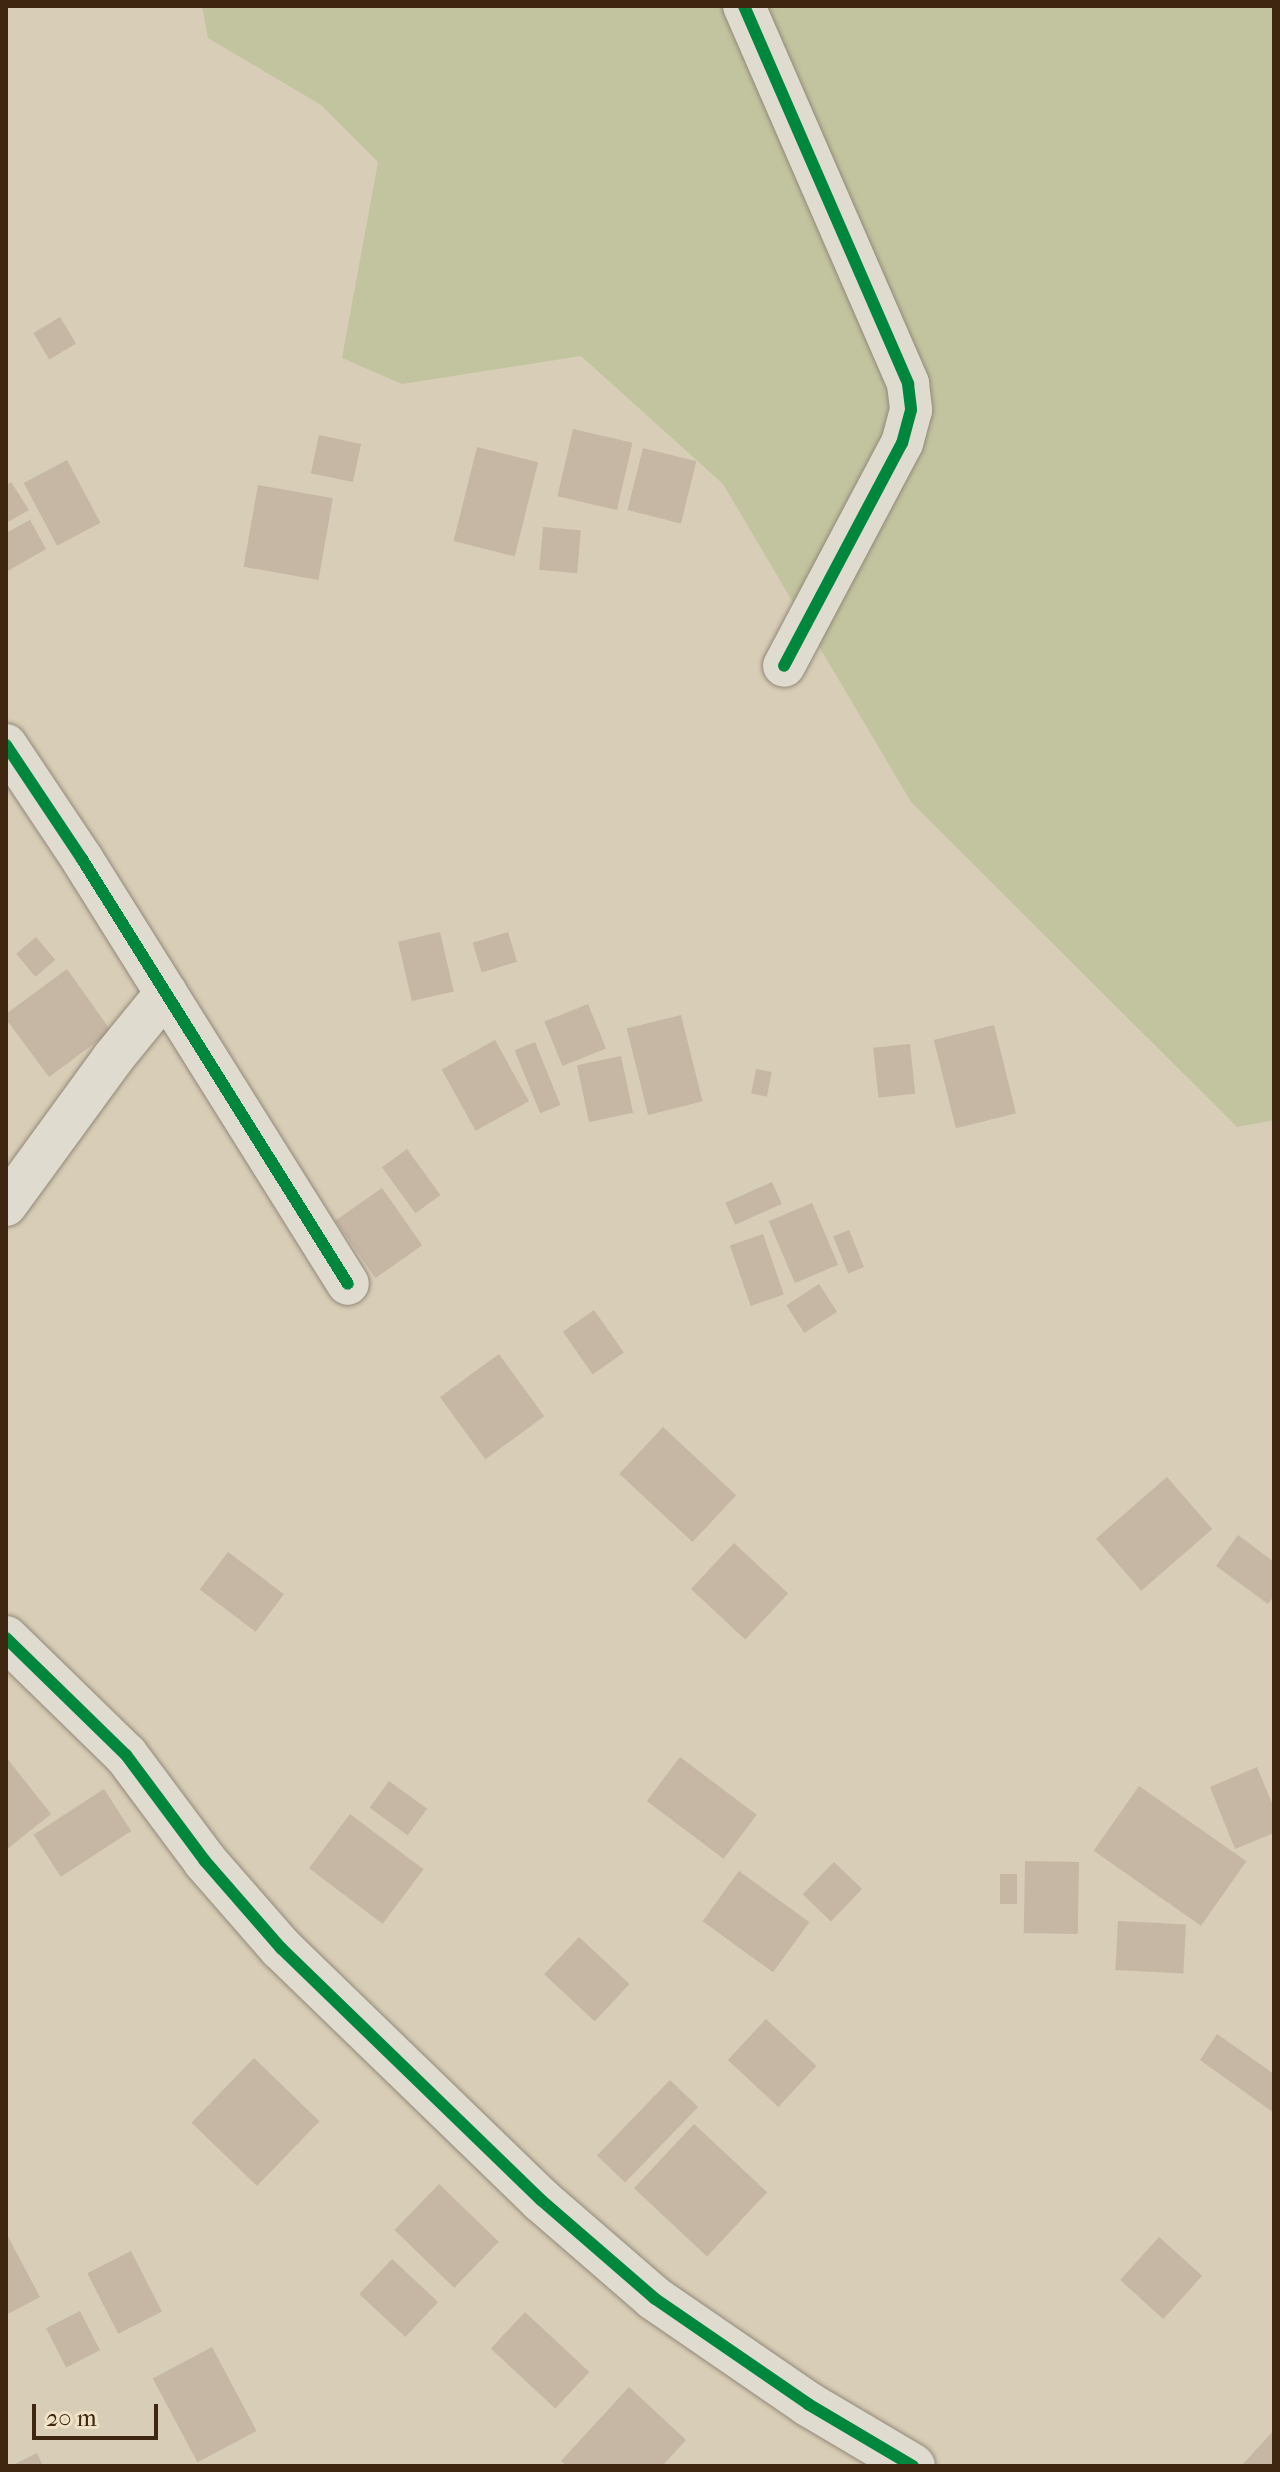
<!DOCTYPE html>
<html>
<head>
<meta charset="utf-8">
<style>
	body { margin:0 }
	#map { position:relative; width:1280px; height:2472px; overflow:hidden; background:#d8cdb6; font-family:"IM FELL French Canon",serif }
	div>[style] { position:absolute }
	.green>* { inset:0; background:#c2c49f }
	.building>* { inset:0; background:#c6b6a4; transform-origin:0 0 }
	.roads { filter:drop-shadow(0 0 2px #928879) drop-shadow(0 0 2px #928879) }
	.street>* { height:42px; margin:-21px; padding:0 21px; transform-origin:21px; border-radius:21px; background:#e0dbcf }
	.secondary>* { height:44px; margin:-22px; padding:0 22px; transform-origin:22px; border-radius:22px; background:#e0dbcf }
	.cycleway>* { height:12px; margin:-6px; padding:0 6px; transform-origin:6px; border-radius:6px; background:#00873e }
	span { translate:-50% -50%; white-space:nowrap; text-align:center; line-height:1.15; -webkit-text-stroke:6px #efe2c6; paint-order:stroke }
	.frame { position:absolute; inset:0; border:8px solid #3f2611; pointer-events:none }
	.scale { position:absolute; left:32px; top:2404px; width:126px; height:36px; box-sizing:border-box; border:4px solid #3f2611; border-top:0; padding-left:10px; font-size:24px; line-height:28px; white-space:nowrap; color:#3f2611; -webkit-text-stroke:6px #efe2c6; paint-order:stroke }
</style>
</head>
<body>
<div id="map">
	<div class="green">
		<div style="clip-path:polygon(202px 6px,1274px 6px,1274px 1120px,1237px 1127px,911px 802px,723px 484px,581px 356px,402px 384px,342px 358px,378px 162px,321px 105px,208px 38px)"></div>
	</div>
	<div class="building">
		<div style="left:60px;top:317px;width:31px;height:31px;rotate:59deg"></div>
		<div style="left:573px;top:429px;width:61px;height:69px;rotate:13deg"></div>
		<div style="left:319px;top:435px;width:43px;height:39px;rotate:12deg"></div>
		<div style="left:477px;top:447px;width:63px;height:97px;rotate:14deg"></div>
		<div style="left:643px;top:448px;width:55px;height:64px;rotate:14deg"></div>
		<div style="left:67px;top:460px;width:71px;height:49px;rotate:62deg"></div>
		<div style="clip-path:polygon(11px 482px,29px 510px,6px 523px,6px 486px)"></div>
		<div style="left:258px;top:485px;width:76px;height:83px;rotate:10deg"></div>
		<div style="clip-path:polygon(30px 520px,46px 549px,6px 572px,6px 533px)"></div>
		<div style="left:543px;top:527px;width:38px;height:43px;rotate:5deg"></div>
		<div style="left:440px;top:932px;width:61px;height:43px;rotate:77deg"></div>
		<div style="left:508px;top:932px;width:31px;height:37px;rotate:73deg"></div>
		<div style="left:36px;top:937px;width:30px;height:26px;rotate:50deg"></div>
		<div style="clip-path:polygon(67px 969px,111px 1031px,49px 1077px,6px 1019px,6px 1014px)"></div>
		<div style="left:588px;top:1004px;width:48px;height:47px;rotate:68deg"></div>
		<div style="left:681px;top:1015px;width:89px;height:56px;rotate:76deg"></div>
		<div style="left:994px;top:1025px;width:91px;height:62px;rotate:76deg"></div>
		<div style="left:495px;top:1040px;width:70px;height:61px;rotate:61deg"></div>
		<div style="left:535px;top:1042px;width:68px;height:22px;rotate:68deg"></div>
		<div style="left:910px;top:1044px;width:50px;height:37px;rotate:84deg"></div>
		<div style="left:621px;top:1056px;width:58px;height:45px;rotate:78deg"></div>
		<div style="left:756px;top:1069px;width:16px;height:25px;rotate:11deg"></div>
		<div style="left:407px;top:1149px;width:57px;height:31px;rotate:54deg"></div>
		<div style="left:772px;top:1182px;width:24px;height:51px;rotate:66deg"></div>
		<div style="left:382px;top:1188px;width:70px;height:57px;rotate:55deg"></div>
		<div style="left:812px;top:1203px;width:67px;height:47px;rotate:67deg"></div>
		<div style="left:849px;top:1230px;width:40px;height:17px;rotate:68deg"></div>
		<div style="left:763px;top:1234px;width:64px;height:35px;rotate:71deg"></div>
		<div style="left:819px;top:1284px;width:33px;height:39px;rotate:57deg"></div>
		<div style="left:594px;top:1310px;width:52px;height:38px;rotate:55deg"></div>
		<div style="left:499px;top:1354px;width:77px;height:73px;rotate:54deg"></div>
		<div style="left:663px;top:1427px;width:100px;height:64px;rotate:43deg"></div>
		<div style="left:1167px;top:1477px;width:69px;height:94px;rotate:49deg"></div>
		<div style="clip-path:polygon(1238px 1535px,1274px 1562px,1274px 1596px,1268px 1604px,1216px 1566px)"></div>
		<div style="left:734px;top:1543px;width:74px;height:63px;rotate:43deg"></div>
		<div style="left:228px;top:1552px;width:70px;height:47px;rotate:37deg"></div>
		<div style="clip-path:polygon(6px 1757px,51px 1814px,6px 1850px)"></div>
		<div style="left:680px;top:1757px;width:96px;height:55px;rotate:37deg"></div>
		<div style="clip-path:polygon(1257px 1767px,1274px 1808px,1274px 1833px,1235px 1849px,1210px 1787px)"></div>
		<div style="left:389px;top:1781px;width:47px;height:33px;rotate:36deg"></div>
		<div style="left:1139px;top:1786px;width:131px;height:79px;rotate:35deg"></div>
		<div style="left:104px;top:1789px;width:50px;height:84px;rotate:57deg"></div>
		<div style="left:350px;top:1814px;width:92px;height:68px;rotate:37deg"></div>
		<div style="left:1025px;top:1861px;width:54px;height:72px;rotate:1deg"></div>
		<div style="left:834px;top:1862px;width:39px;height:45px;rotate:44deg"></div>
		<div style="left:739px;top:1871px;width:87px;height:62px;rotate:36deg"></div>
		<div style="left:1000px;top:1874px;width:17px;height:30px"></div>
		<div style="left:1118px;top:1921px;width:68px;height:49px;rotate:3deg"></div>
		<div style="left:579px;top:1937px;width:69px;height:51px;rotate:43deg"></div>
		<div style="left:766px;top:2019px;width:69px;height:56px;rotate:43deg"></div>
		<div style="clip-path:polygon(1217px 2034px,1274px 2074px,1274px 2113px,1200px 2060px)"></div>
		<div style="left:254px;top:2058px;width:91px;height:90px;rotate:44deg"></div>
		<div style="left:670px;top:2080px;width:39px;height:105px;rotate:44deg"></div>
		<div style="left:694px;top:2124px;width:100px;height:88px;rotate:43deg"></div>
		<div style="left:439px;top:2184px;width:83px;height:64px;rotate:44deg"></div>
		<div style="clip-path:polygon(6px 2233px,40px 2297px,6px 2315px)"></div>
		<div style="left:1159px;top:2237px;width:58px;height:58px;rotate:42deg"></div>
		<div style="left:131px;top:2251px;width:68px;height:49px;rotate:63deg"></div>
		<div style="left:392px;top:2259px;width:63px;height:48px;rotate:43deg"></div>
		<div style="left:80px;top:2311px;width:44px;height:38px;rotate:63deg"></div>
		<div style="left:525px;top:2312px;width:88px;height:50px;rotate:43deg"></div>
		<div style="left:212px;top:2347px;width:95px;height:67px;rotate:62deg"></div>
		<div style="clip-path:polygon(629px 2387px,686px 2440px,662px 2466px,567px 2466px,561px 2461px)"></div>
		<div style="clip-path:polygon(1274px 2430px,1274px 2466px,1245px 2466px,1243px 2464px)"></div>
		<div style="clip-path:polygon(37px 2453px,43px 2466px,11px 2466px)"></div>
	</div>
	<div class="roads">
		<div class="street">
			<div style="left:744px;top:6px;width:412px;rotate:66.5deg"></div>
			<div style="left:908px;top:384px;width:26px;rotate:83deg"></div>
			<div style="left:911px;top:410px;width:34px;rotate:105deg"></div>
			<div style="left:902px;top:443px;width:252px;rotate:117.9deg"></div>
			<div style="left:6px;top:745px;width:137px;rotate:56.3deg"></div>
			<div style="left:82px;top:859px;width:501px;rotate:57.96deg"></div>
			<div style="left:6px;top:1205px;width:182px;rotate:-53.9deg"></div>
			<div style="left:113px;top:1058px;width:84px;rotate:-50.8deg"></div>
		</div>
		<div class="secondary">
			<div style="left:6px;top:1638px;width:168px;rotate:44.3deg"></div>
			<div style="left:126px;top:1755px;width:132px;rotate:53.3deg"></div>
			<div style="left:205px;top:1861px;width:116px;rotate:48.9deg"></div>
			<div style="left:281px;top:1948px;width:362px;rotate:44.1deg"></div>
			<div style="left:541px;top:2200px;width:150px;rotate:40.9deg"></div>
			<div style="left:654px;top:2298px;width:187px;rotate:34.5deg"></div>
			<div style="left:808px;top:2404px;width:122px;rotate:30.6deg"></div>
		</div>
	</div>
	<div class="cycleway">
		<div style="left:744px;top:6px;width:412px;rotate:66.5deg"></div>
		<div style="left:908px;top:384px;width:26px;rotate:83deg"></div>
		<div style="left:911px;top:410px;width:34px;rotate:105deg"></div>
		<div style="left:902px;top:443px;width:252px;rotate:117.9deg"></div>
		<div style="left:6px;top:745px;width:137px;rotate:56.3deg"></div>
		<div style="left:82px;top:859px;width:501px;rotate:57.96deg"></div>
		<div style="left:6px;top:1638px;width:168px;rotate:44.3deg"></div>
		<div style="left:126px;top:1755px;width:132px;rotate:53.3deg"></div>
		<div style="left:205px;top:1861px;width:116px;rotate:48.9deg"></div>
		<div style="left:281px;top:1948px;width:362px;rotate:44.1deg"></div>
		<div style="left:541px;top:2200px;width:150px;rotate:40.9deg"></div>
		<div style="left:654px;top:2298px;width:187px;rotate:34.5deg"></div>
		<div style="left:808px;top:2404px;width:122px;rotate:30.6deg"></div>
	</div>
	<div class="frame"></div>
	<div class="scale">20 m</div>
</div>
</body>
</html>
